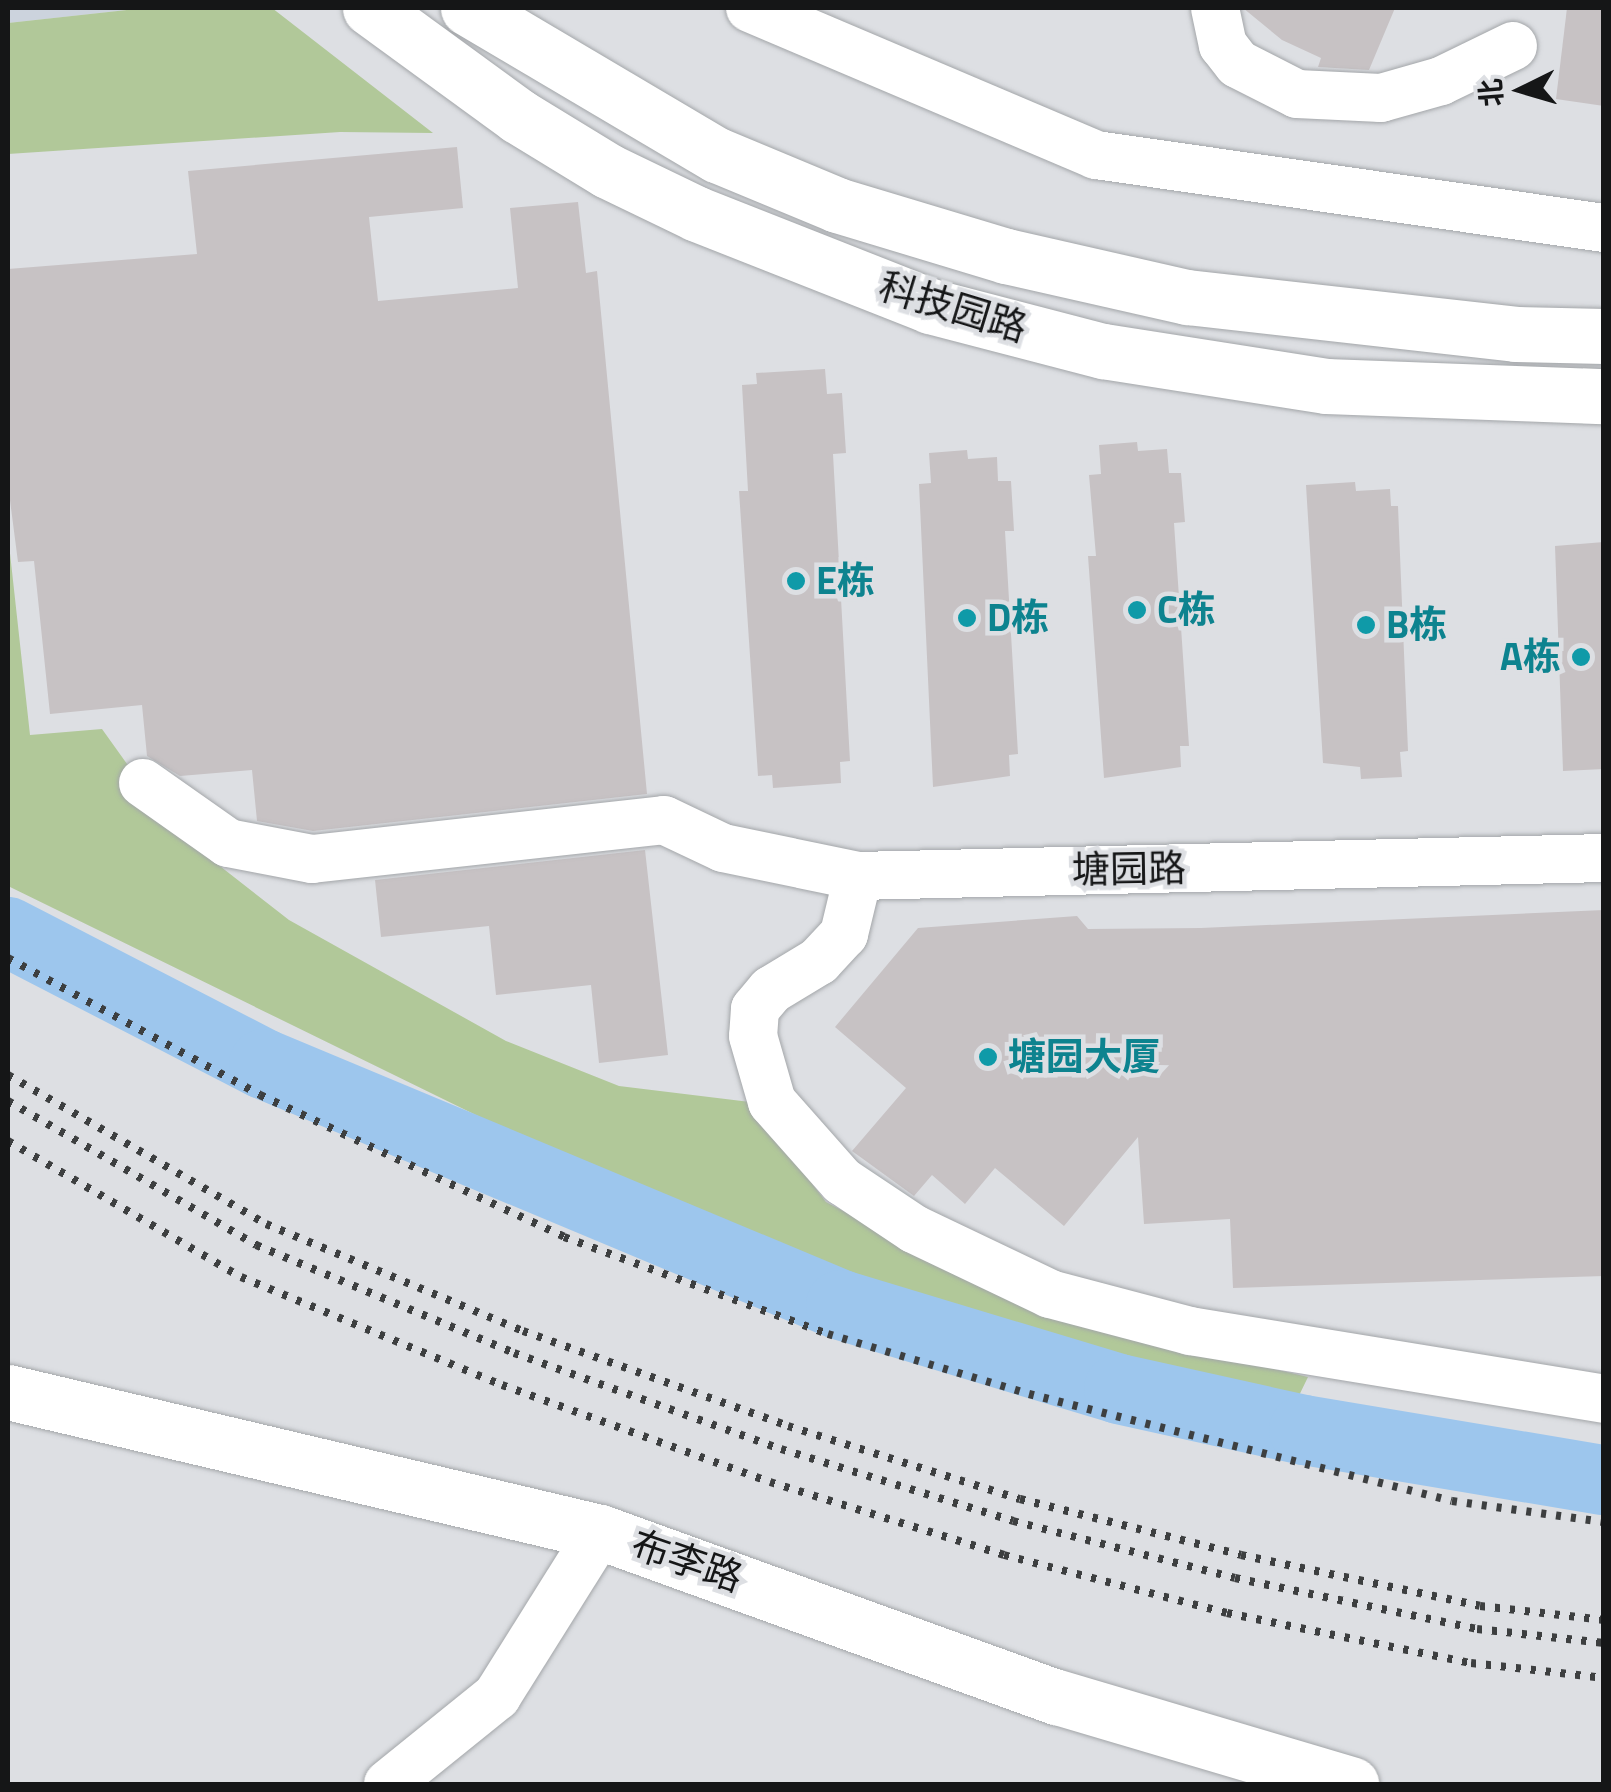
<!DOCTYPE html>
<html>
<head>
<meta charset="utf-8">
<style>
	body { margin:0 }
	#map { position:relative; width:1611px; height:1792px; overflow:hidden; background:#dddfe3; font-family:"Titillium Web","Noto Sans SC",sans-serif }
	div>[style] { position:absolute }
	.built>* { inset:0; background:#ccd3dd }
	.green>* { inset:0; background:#b1c899 }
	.river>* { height:70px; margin:-35px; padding:0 35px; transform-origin:35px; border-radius:35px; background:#9dc6ed }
	.building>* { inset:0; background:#c7c2c4 }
	.roads { filter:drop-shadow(0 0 2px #a3a6a9) drop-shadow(0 0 2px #a3a6a9) }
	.minor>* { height:48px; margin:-24px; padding:0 24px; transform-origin:24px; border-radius:24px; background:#fff }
	.major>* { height:55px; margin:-27.5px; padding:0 27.5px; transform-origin:27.5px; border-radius:27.5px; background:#fff }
	.rail>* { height:8px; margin-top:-4px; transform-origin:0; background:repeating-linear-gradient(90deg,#3d3f40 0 5px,transparent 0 15px) }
	.dots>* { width:28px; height:28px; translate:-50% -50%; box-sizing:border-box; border:5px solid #dddfe3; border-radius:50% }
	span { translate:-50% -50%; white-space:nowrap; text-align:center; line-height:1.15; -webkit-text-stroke:9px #dddfe3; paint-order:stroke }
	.street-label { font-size:38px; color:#151617 }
	.culture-label { font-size:38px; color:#0d838f; font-weight:700 }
	.left { translate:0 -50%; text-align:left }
	.right { translate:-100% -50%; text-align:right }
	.frame { position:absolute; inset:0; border:10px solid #151617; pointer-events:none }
	.north { position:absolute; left:1471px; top:40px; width:100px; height:100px; -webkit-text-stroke:8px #dddfe3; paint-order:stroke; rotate:265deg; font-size:28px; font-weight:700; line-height:40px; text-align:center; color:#151617 }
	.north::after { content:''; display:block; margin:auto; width:35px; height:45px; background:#151617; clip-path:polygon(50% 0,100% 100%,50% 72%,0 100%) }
</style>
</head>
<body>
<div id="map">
	<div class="built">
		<div style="clip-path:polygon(8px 8px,145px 8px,8px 23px)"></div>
	</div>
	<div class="green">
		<div style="clip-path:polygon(145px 8px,272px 8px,433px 133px,340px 132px,8px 154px,8px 23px)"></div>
		<div style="clip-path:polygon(8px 535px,30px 735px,102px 729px,175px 831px,289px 920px,506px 1041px,619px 1086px,750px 1102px,826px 1202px,970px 1278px,1132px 1335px,1308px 1377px,1292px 1410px,899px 1292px,572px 1162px,8px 886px)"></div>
	</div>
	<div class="river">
		<div style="left:8px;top:932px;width:288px;rotate:27.3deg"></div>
		<div style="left:264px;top:1064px;width:625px;rotate:22.67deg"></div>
		<div style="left:841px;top:1305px;width:290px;rotate:16.8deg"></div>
		<div style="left:1119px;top:1389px;width:189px;rotate:12.5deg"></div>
		<div style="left:1304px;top:1430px;width:304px;rotate:9.5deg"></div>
	</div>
	<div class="building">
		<div style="clip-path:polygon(1243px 8px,1395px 8px,1369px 70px,1318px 67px,1321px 58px,1282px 40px)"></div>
		<div style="clip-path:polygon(1567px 8px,1604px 8px,1604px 106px,1556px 99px)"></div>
		<div style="clip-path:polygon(457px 147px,463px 208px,369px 217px,378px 301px,518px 288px,510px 208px,578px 202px,586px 273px,597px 271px,647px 794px,313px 831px,257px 821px,252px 770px,180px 776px,147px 756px,142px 705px,50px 714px,34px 561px,18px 562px,8px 485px,8px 269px,197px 254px,188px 171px)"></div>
		<div style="clip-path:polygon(825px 369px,827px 394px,842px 393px,846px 453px,833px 454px,850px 761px,840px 762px,841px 783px,773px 788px,772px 775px,758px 776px,739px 491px,748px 491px,742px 385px,757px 384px,756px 373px)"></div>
		<div style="clip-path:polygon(1137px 442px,1138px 451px,1167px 449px,1169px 473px,1181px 473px,1185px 522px,1174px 523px,1189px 746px,1180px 746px,1181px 767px,1104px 778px,1088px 556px,1096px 556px,1089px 475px,1101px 474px,1099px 445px)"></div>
		<div style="clip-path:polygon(967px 450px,968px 459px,997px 457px,998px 481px,1011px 481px,1014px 531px,1005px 531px,1018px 754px,1009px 755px,1010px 776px,933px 787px,919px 484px,931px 483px,929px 453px)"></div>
		<div style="clip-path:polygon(1355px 482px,1356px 491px,1390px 489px,1391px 506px,1398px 506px,1408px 751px,1400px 752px,1402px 777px,1361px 779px,1360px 767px,1323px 763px,1306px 485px)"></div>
		<div style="clip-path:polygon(1604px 542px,1604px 769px,1563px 771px,1555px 546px)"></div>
		<div style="clip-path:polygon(645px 850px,668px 1055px,599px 1063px,591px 985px,496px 995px,489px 926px,381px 937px,375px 880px)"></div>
		<div style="clip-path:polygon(1604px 910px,1604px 1276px,1233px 1288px,1230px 1219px,1144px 1224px,1138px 1137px,1064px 1226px,995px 1168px,965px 1204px,932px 1175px,914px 1196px,852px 1151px,906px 1088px,835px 1027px,918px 928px,1077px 916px,1088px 929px,1201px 928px)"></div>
	</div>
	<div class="roads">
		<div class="minor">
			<div style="left:750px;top:8px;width:376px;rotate:23deg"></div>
			<div style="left:1096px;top:155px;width:513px;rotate:8.18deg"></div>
			<div style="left:1215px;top:8px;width:38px;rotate:78deg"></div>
			<div style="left:1223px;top:45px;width:24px;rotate:52deg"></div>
			<div style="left:1238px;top:64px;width:66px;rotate:27deg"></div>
			<div style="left:1297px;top:94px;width:84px;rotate:2.7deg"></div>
			<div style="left:1381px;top:98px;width:62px;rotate:-15.8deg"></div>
			<div style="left:1441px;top:81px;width:80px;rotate:-25.9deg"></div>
			<div style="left:143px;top:783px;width:104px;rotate:35.2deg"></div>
			<div style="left:228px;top:843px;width:86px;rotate:10.8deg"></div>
			<div style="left:312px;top:859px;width:354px;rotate:-6.3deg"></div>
			<div style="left:664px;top:820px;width:65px;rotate:25.4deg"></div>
			<div style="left:723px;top:848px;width:138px;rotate:11.7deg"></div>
			<div style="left:858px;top:876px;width:746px;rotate:-1.38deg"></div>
			<div style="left:858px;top:876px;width:60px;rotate:103.6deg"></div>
			<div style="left:844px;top:934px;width:37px;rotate:133deg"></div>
			<div style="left:819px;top:961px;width:56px;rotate:148.9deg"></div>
			<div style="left:771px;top:990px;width:25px;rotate:130deg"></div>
			<div style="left:755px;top:1009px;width:27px;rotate:94deg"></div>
			<div style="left:753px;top:1036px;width:69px;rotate:73.9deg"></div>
			<div style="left:772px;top:1102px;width:106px;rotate:48.5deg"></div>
			<div style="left:842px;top:1181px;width:87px;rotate:33.7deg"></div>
			<div style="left:914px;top:1229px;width:151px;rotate:25.5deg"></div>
			<div style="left:1050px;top:1294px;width:145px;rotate:14.8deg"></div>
			<div style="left:1190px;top:1331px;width:420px;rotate:9.3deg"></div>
			<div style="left:388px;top:1784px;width:140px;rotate:-38.9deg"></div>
			<div style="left:497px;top:1696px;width:194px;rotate:-57.9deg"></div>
		</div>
		<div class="major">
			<div style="left:370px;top:8px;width:183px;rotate:36.1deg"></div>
			<div style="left:518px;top:116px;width:105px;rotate:31.4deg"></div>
			<div style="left:608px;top:171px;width:99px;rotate:25.8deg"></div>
			<div style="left:697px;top:214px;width:251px;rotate:21.5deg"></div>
			<div style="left:930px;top:306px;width:179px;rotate:14.6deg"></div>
			<div style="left:1103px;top:351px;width:226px;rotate:8.9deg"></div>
			<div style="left:1326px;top:386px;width:278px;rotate:2.1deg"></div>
			<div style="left:468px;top:8px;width:289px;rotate:30.6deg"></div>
			<div style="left:717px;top:155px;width:130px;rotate:22.6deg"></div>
			<div style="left:837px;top:205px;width:177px;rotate:16.8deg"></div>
			<div style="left:1006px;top:256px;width:186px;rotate:12.8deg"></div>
			<div style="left:1187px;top:297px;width:331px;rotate:6.4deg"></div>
			<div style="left:1516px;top:334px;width:88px;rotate:1.3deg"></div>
			<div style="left:8px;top:1392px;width:608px;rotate:13.31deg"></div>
			<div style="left:600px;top:1532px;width:486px;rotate:19.9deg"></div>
			<div style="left:1057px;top:1697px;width:307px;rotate:16.5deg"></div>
		</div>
	</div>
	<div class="rail">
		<div style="left:8px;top:958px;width:287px;rotate:28.5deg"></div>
		<div style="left:260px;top:1095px;width:336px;rotate:25deg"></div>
		<div style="left:564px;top:1237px;width:281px;rotate:20.2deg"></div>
		<div style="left:828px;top:1334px;width:210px;rotate:16.6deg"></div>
		<div style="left:1029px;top:1394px;width:436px;rotate:14.2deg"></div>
		<div style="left:1452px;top:1501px;width:153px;rotate:7.9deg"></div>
		<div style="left:8px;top:1075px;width:298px;rotate:30deg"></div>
		<div style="left:266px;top:1224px;width:278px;rotate:22.6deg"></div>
		<div style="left:523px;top:1331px;width:282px;rotate:19.7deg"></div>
		<div style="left:788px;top:1426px;width:243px;rotate:17.5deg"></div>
		<div style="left:1020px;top:1499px;width:228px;rotate:14.2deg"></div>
		<div style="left:1241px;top:1555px;width:244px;rotate:12deg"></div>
		<div style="left:1480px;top:1606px;width:125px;rotate:6.4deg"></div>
		<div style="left:8px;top:1101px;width:287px;rotate:30.1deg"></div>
		<div style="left:256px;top:1245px;width:280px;rotate:22.7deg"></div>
		<div style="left:514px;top:1353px;width:284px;rotate:19.8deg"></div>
		<div style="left:781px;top:1449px;width:243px;rotate:17.2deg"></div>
		<div style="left:1013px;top:1521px;width:229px;rotate:14.4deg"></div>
		<div style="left:1235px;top:1578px;width:247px;rotate:11.9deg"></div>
		<div style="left:1477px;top:1629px;width:128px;rotate:6.3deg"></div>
		<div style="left:8px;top:1141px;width:270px;rotate:30.3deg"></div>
		<div style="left:241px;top:1277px;width:282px;rotate:22.5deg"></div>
		<div style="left:502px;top:1385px;width:285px;rotate:19.9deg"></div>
		<div style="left:770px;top:1482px;width:245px;rotate:17.3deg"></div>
		<div style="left:1004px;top:1555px;width:230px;rotate:14.6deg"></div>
		<div style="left:1227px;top:1613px;width:249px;rotate:11.6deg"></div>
		<div style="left:1471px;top:1663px;width:134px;rotate:6.4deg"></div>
	</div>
	<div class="dots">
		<div style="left:796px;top:581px;background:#0f9aa8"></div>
		<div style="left:1137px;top:610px;background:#0f9aa8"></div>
		<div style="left:967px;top:618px;background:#0f9aa8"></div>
		<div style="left:1366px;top:625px;background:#0f9aa8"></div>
		<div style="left:1581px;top:657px;background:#0f9aa8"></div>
		<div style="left:988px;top:1057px;background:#0f9aa8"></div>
	</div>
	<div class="street-label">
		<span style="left:953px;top:307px;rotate:17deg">科技园路</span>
		<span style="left:1129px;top:869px;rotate:-1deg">塘园路</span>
		<span style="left:687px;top:1561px;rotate:19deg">布李路</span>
	</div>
	<div class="culture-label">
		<span class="left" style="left:816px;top:581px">E栋</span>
		<span class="left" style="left:1157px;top:610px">C栋</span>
		<span class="left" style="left:987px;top:618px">D栋</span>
		<span class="left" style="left:1386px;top:625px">B栋</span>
		<span class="right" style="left:1561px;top:657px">A栋</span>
		<span class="left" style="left:1008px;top:1057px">塘园大厦</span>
	</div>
	<div class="frame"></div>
	<div class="north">北</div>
</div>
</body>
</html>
